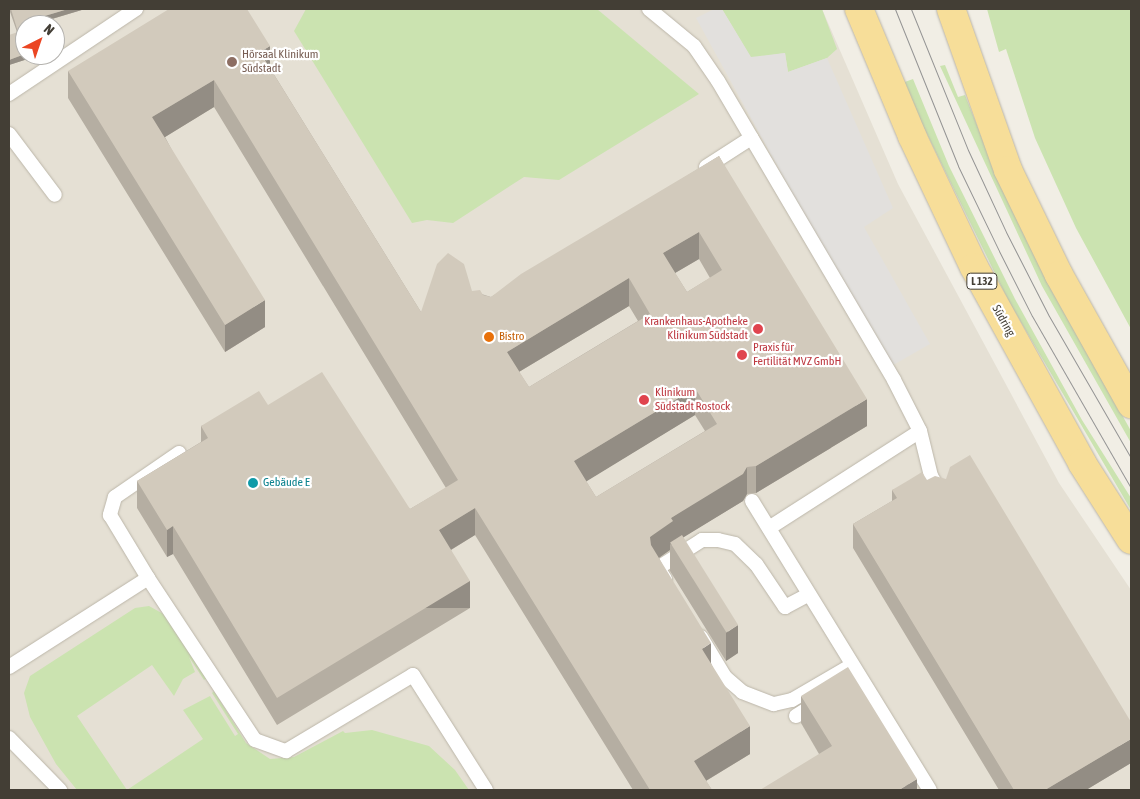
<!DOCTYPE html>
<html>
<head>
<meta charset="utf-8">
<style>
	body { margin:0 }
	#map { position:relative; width:1140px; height:799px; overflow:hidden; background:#f1eee5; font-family:"Asap Condensed",sans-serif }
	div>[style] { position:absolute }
	.residential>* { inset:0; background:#e5e0d4 }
	.green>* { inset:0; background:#cbe3b0 }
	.parking>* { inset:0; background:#e2e0dd }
	.roads { filter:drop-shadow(0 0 1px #bcb6a9) drop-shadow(0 0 1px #bcb6a9) }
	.lane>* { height:14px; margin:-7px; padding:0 7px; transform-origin:7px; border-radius:7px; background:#fff }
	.primary>* { height:28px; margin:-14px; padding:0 14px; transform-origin:14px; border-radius:14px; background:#f7de99 }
	.tram>* { height:1px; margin:-0.5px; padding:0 0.5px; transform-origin:0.5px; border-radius:0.5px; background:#949494 }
	.wall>* { inset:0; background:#b5aea2 }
	.shaded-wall>* { inset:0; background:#938d84; transform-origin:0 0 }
	.building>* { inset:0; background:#d2cabc; transform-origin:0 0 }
	.dots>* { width:14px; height:14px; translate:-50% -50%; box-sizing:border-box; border:2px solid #fff; border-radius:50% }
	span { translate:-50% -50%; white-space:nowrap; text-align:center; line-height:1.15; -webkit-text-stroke:4.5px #fff; paint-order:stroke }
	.shield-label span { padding:1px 4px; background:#fff; border:1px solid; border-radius:4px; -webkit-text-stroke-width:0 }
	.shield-label { font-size:11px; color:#433e35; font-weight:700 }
	.education-label { font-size:12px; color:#785e54 }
	.left { translate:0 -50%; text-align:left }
	.street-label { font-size:12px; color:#433e35 }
	.health-label { font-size:12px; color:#be3a42 }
	.right { translate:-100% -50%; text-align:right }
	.food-label { font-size:12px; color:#c56008 }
	.culture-label { font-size:12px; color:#0d838f }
	.frame { position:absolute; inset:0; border:10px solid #433e35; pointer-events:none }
	.north { position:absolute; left:15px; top:15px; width:50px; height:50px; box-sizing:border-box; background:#fff; border:1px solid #b4b2ae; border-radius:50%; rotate:41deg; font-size:14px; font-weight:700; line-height:20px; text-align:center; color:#433e35 }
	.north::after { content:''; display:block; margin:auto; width:18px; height:22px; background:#eb4623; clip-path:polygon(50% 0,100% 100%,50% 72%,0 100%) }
</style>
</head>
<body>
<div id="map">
	<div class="residential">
		<div style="clip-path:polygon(evenodd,9px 9px,822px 9px,898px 184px,1059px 483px,1131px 590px,1131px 790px,9px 790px,9px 9px,25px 25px,55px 25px,55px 55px,25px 55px,25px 25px)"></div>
	</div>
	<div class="green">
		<div style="clip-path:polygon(306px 9px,597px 9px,699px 94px,559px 180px,524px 177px,453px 223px,427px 220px,412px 223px,294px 31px)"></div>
		<div style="clip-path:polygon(722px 9px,822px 9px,837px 49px,827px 58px,788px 72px,785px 53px,751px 58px)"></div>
		<div style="clip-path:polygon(987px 9px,1131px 9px,1131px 329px,1076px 228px,1035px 138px,1006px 49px,999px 52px)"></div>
		<div style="clip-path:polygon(945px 65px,958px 97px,965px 95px,990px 158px,1050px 285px,1131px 431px,1131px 443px,1042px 286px,940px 66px)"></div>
		<div style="clip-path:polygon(913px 79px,949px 166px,1015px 299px,1082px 420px,1131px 498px,1131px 510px,1008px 300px,902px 83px)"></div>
		<div style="clip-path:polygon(149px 606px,167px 616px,207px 678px,204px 680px,189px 657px,195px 672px,183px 679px,174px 696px,152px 665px,77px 716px,127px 790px,203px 739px,183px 710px,210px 696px,235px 736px,238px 734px,212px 693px,214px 691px,246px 743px,270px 759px,294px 757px,343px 731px,345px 733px,372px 730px,429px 746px,455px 770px,469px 790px,77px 790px,56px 764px,30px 717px,24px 693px,30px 676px,135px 608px)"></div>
	</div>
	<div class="parking">
		<div style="clip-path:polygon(714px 9px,722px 9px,751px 57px,785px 53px,788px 72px,827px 58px,893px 208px,864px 227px,930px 344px,888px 368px,696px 18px)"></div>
	</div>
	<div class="roads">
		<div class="lane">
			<div style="left:649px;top:9px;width:58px;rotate:39.4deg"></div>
			<div style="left:694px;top:46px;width:42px;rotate:55.6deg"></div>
			<div style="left:718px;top:81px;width:347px;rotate:59.5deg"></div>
			<div style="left:894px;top:380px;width:57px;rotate:63deg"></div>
			<div style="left:920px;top:431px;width:46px;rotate:76.3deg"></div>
			<div style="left:931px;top:476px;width:20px;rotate:60deg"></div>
			<div style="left:9px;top:94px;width:153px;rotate:-33.8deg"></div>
			<div style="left:9px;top:134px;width:76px;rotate:53deg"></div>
			<div style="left:706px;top:167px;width:54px;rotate:-32.8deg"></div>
			<div style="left:179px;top:453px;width:78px;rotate:145.5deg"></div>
			<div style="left:115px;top:497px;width:19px;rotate:106deg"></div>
			<div style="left:110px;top:515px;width:74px;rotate:58.9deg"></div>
			<div style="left:148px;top:578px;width:194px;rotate:56.6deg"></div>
			<div style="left:255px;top:740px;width:33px;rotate:20deg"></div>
			<div style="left:286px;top:751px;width:148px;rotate:-30.9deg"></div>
			<div style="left:413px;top:675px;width:136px;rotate:57.6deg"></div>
			<div style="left:752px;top:501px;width:339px;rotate:58.4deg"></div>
			<div style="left:769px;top:528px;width:179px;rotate:-32.7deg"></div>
			<div style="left:665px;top:579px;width:13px;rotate:-122deg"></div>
			<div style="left:658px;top:568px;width:52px;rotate:-32.5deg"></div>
			<div style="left:702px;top:540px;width:16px"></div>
			<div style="left:718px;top:540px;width:17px;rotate:13deg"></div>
			<div style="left:735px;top:544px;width:29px;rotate:44deg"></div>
			<div style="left:756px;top:564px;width:52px;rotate:56deg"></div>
			<div style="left:785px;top:607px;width:27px;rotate:-28deg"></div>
			<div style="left:701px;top:637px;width:47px;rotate:59deg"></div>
			<div style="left:725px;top:677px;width:23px;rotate:41deg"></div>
			<div style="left:742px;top:692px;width:34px;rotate:21deg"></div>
			<div style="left:774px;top:704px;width:18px;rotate:-13deg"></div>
			<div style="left:792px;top:700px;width:69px;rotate:-30.3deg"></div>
			<div style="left:9px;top:667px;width:165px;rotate:-32.6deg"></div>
			<div style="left:796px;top:716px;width:25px;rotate:-32deg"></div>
			<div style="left:9px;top:738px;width:73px;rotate:45.6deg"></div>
		</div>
		<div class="primary">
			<div style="left:859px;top:9px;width:138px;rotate:67.3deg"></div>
			<div style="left:912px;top:136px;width:145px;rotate:64.7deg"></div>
			<div style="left:974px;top:267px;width:224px;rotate:61.1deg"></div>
			<div style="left:1082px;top:463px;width:91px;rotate:57.5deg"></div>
			<div style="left:951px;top:9px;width:171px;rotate:70.5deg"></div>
			<div style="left:1008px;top:170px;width:117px;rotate:64.1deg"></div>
			<div style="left:1059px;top:275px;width:148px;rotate:60.8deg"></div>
		</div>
	</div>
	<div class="tram">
		<div style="left:895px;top:9px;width:169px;rotate:68.1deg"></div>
		<div style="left:958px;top:166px;width:94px;rotate:64.2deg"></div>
		<div style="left:999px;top:251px;width:73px;rotate:63.1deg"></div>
		<div style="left:1032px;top:316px;width:198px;rotate:60.1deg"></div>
		<div style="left:911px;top:9px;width:152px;rotate:68deg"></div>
		<div style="left:968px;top:150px;width:90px;rotate:65.1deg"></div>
		<div style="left:1006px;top:232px;width:94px;rotate:62.9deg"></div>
		<div style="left:1049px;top:316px;width:164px;rotate:60deg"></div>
	</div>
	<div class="wall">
		<div style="clip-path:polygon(9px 9px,85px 9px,39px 23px,25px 55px,40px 55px,9px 65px,17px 32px)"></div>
		<div style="clip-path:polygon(evenodd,270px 68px,421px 312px,472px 291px,491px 297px,719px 156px,867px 426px,756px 493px,747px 494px,743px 501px,683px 537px,738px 653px,726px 661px,670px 571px,670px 550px,659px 558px,711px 663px,750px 754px,706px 781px,712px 790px,633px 790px,475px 535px,451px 550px,470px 608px,277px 725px,173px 554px,167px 557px,137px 508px,137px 481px,201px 442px,201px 426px,268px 405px,410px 509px,446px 488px,214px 107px,165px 137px,265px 327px,225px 352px,68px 98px,68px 71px,270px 68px,699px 259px,710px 278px,687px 292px,675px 273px,699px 259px,270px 68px,629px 306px,638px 321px,529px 387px,519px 372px,629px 306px,270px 68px,695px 415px,705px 431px,596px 497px,586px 481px,695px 415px)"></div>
		<div style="clip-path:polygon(927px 480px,1131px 763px,1086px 790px,999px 790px,853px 548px,853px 524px,892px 501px,892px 490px)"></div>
		<div style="clip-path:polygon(801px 696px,917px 790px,819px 754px,801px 723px)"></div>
	</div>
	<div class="shaded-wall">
		<div style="clip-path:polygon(68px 9px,85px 9px,38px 23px,38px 18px)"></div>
		<div style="clip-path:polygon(270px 46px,270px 73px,260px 52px)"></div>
		<div style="clip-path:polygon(25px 54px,40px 55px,9px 65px,9px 60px)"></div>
		<div style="clip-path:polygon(214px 80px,214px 107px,152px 145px,152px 117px)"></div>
		<div style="clip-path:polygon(699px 232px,699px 259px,663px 280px,663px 253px)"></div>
		<div style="clip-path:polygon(629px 278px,629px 306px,507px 379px,507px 352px)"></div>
		<div style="clip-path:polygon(265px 300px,265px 327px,225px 352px,225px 325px)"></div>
		<div style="clip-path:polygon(695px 388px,695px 415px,574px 489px,574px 461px)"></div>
		<div style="clip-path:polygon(867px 399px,867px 426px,756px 493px,756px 466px)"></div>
		<div style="clip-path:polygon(747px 467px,747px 494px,743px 501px,671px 545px,670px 543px,670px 550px,650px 564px,650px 537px,671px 518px)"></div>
		<div style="clip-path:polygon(475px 508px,475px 535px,439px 557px,439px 530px)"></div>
		<div style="clip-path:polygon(173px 526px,173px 554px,167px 557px,167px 530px)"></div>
		<div style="left:470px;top:581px;width:27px;height:226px;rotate:90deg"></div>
		<div style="clip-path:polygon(738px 625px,738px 653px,726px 661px,726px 633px)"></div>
		<div style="clip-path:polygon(711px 643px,711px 670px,702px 649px)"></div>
		<div style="clip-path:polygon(750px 726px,750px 754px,694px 788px,694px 761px)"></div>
		<div style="clip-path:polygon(1131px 739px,1131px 763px,1086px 790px,1045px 790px)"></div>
		<div style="clip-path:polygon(917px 779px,917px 790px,899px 790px)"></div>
	</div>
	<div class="building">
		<div style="clip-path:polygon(11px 9px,68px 9px,38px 18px,40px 25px,25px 25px,25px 54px,9px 60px,9px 35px,18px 32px)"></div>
		<div style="clip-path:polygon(evenodd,169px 9px,247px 9px,270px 46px,260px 52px,421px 312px,437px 264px,448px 253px,464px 264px,472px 291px,480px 290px,483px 295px,491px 297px,521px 274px,719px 156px,867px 399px,756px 466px,747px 467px,743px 474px,671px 518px,673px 521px,650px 537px,651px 545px,711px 643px,702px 649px,750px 726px,694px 761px,712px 790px,650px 790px,475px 508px,439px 530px,470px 581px,277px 698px,173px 526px,167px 530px,137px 481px,208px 438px,201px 426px,259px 391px,268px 405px,322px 372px,410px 509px,458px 480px,214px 80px,152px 117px,265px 300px,225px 325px,68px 71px,169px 9px,699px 232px,722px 270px,687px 292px,663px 253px,699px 232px,169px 9px,629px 278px,650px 314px,529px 387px,507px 352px,629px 278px,169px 9px,695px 388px,717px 424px,596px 497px,574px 461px,695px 388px)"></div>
		<div style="clip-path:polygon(970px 455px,1131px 722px,1131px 739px,1045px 790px,1014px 790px,853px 524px,897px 498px,892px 490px,909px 480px,922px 472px,927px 480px,935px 476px,946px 479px,950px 467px)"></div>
		<div style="left:682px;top:535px;width:106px;height:14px;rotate:58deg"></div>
		<div style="clip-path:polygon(848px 667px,917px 779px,899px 790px,760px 790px,832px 746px,801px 696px)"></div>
	</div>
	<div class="dots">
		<div style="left:232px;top:62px;background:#8d6e63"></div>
		<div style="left:758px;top:329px;background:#e0444e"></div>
		<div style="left:489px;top:337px;background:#e8710a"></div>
		<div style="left:742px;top:355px;background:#e0444e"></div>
		<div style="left:644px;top:400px;background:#e0444e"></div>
		<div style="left:253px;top:483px;background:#0f9aa8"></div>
	</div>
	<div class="shield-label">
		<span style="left:982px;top:281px">L 132</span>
	</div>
	<div class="education-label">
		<span class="left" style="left:242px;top:62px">Hörsaal Klinikum<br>Südstadt</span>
	</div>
	<div class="street-label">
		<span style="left:1003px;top:321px;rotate:61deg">Südring</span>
	</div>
	<div class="health-label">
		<span class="right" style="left:748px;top:329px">Krankenhaus-Apotheke<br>Klinikum Südstadt</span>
		<span class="left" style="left:753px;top:355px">Praxis für<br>Fertilität MVZ GmbH</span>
		<span class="left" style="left:655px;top:400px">Klinikum<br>Südstadt Rostock</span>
	</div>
	<div class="food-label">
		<span class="left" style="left:499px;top:337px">Bistro</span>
	</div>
	<div class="culture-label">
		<span class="left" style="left:263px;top:483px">Gebäude E</span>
	</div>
	<div class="frame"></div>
	<div class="north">N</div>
</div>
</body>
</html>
